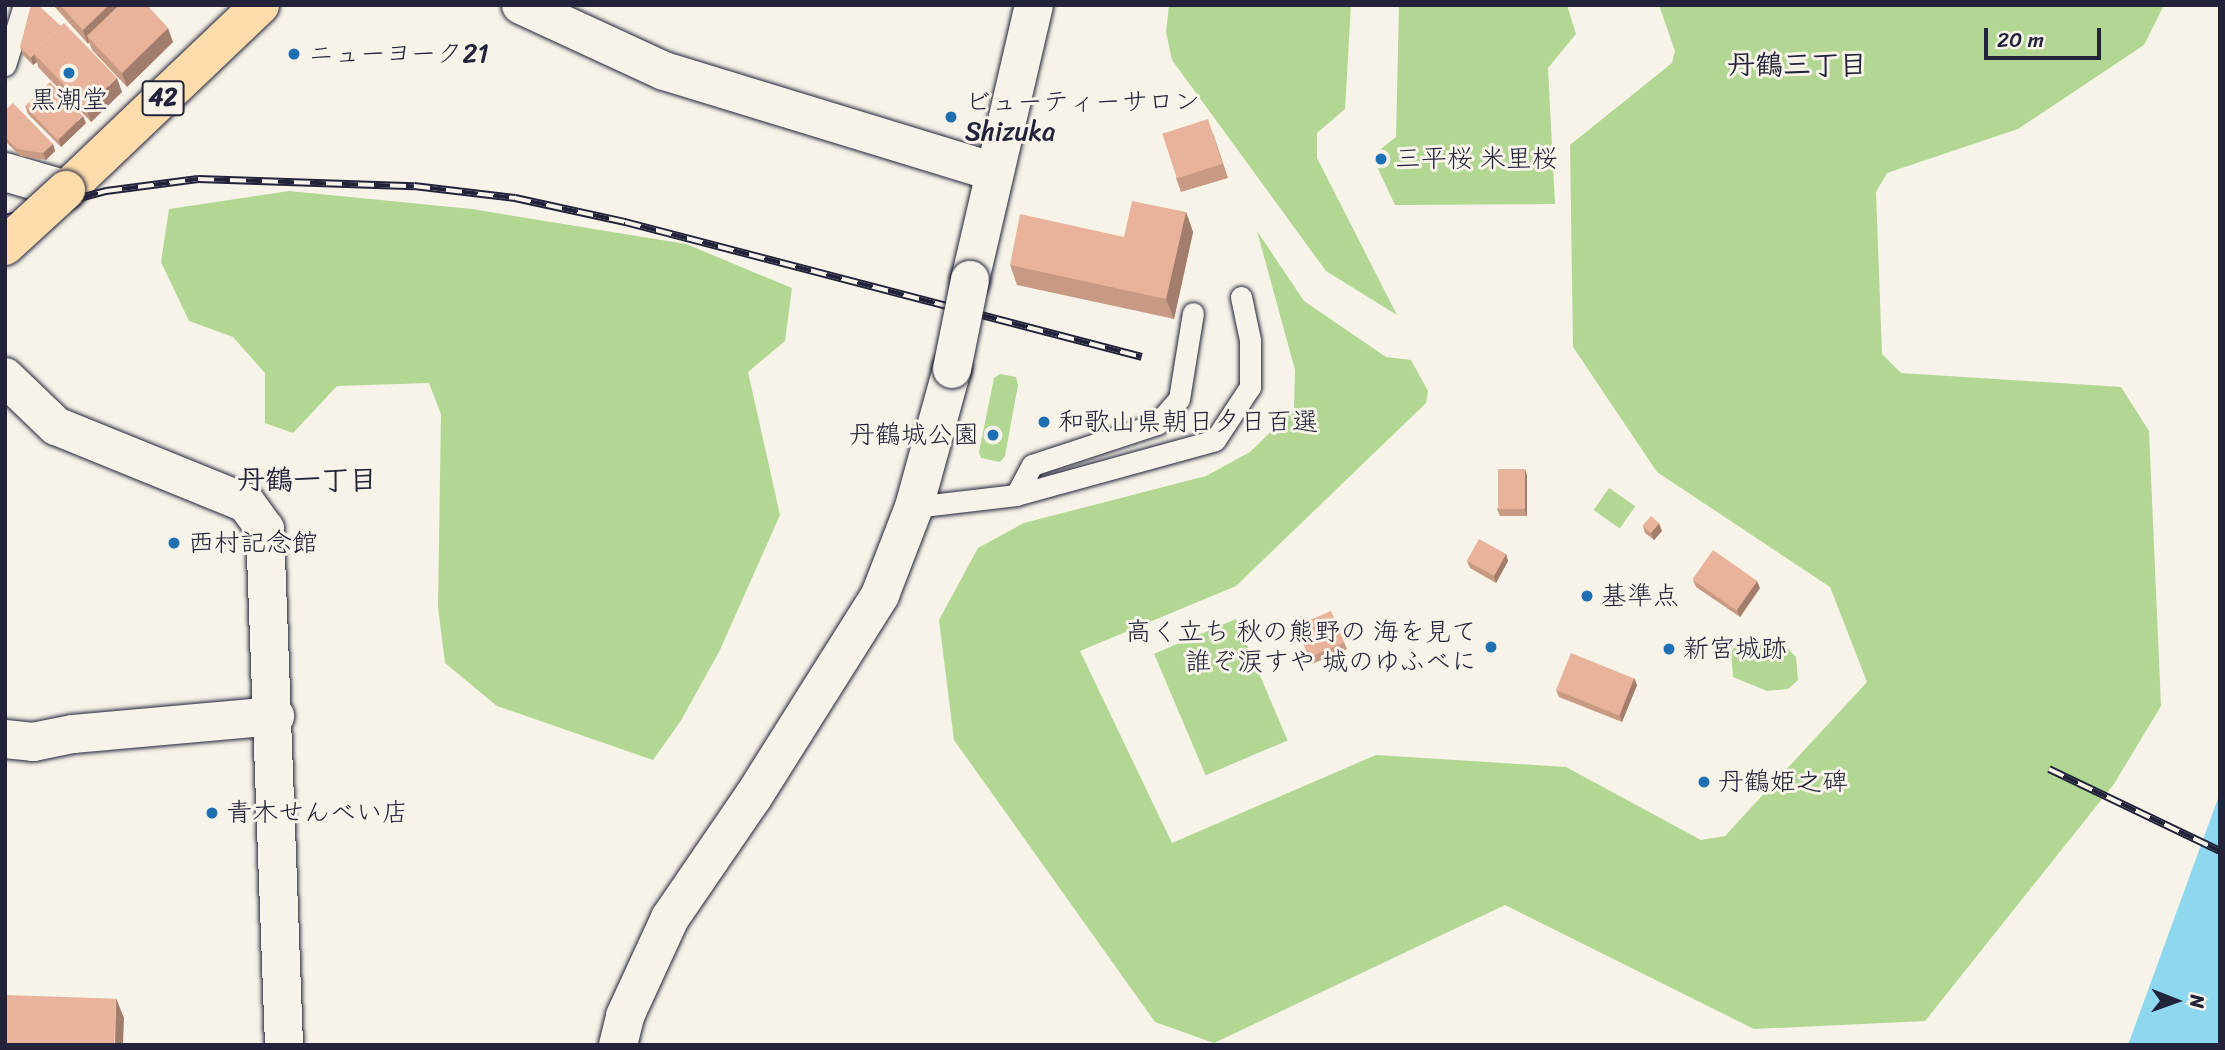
<!DOCTYPE html>
<html>
<head>
<meta charset="utf-8">
<style>
	body { margin:0 }
	#map { position:relative; width:2225px; height:1050px; overflow:hidden; background:#f7f3e8; font-family:Sriracha,"Klee One",sans-serif }
	div>[style] { position:absolute }
	.green>* { inset:0; background:#b1d793; transform-origin:0 0 }
	.water>* { inset:0; background:#8ed8ef }
	.roads { filter:drop-shadow(0 0 2px #22223b) drop-shadow(0 0 2px #22223b) }
	.lane>* { height:21px; margin:-10.5px; padding:0 10.5px; transform-origin:10.5px; border-radius:10.5px; background:#f7f3e8 }
	.street>* { height:38px; margin:-19px; padding:0 19px; transform-origin:19px; border-radius:19px; background:#f7f3e8 }
	.secondary>* { height:38px; margin:-19px; padding:0 19px; transform-origin:19px; border-radius:19px; background:#f7f3e8 }
	.primary>* { height:38px; margin:-19px; padding:0 19px; transform-origin:19px; border-radius:19px; background:#fddcac }
	.rail>* { height:8px; margin-top:-4px; transform-origin:0; background:repeating-linear-gradient(90deg,#f7f3e8 0 16px,#22223b 0 32px); box-sizing:border-box; border-block:2px solid #22223b }
	.bridges { filter:drop-shadow(0 0 2px #22223b) drop-shadow(0 0 2px #22223b) }
	.secondary-bridge>* { height:38px; margin:-19px; padding:0 19px; transform-origin:19px; border-radius:19px; background:#f7f3e8 }
	.primary-bridge>* { height:38px; margin:-19px; padding:0 19px; transform-origin:19px; border-radius:19px; background:#fddcac }
	.wall>* { inset:0; background:#c89a84 }
	.shaded-wall>* { inset:0; background:#a27d6c }
	.building>* { inset:0; background:#e8b39a; transform-origin:0 0 }
	.dots>* { width:19px; height:19px; translate:-50% -50%; box-sizing:border-box; border:4px solid #f7f3e8; border-radius:50% }
	span { translate:-50% -50%; white-space:nowrap; text-align:center; line-height:1.15; -webkit-text-stroke:6px #f7f3e8; paint-order:stroke }
	.shield-label span { padding:2px 5px; background:#f7f3e8; border:2px solid; border-radius:5px; -webkit-text-stroke-width:0 }
	.shield-label { font-size:24px; color:#22223b; font-weight:700 }
	.poi-label { font-size:26px; color:#22223b }
	.left { translate:0 -50%; text-align:left }
	.right { translate:-100% -50%; text-align:right }
	.neighbourhood-label { font-size:28px; color:#22223b; font-weight:700 }
	.frame { position:absolute; inset:0; border:7px solid #22223b; pointer-events:none }
	.north { position:absolute; left:2141px; top:966px; width:70px; height:70px; -webkit-text-stroke:5px #f7f3e8; paint-order:stroke; rotate:91deg; font-size:19px; font-weight:700; line-height:28px; text-align:center; color:#22223b }
	.north::after { content:''; display:block; margin:auto; width:24px; height:32px; background:#22223b; clip-path:polygon(50% 0,100% 100%,50% 72%,0 100%) }
	.scale { position:absolute; left:1984px; top:28px; width:117px; height:32px; box-sizing:border-box; border:4px solid #22223b; border-top:0; padding-left:9px; font-size:21px; line-height:24px; white-space:nowrap; color:#22223b; -webkit-text-stroke:5px #f7f3e8; paint-order:stroke }
</style>
</head>
<body>
<div id="map">
	<div class="green">
		<div style="clip-path:polygon(1169px 5px,1351px 5px,1345px 109px,1317px 133px,1317px 158px,1397px 315px,1326px 271px,1172px 60px,1166px 32px)"></div>
		<div style="clip-path:polygon(1399px 5px,1567px 5px,1576px 34px,1548px 68px,1555px 204px,1395px 205px,1372px 156px,1396px 137px)"></div>
		<div style="clip-path:polygon(1659px 5px,2164px 5px,2144px 45px,2018px 129px,1887px 173px,1876px 192px,1882px 354px,1901px 373px,2121px 387px,2149px 431px,2161px 706px,2114px 784px,1925px 1021px,1754px 1029px,1505px 905px,1214px 1043px,1155px 1022px,954px 740px,939px 620px,978px 548px,1024px 523px,1206px 476px,1250px 452px,1294px 409px,1295px 370px,1257px 231px,1304px 301px,1386px 357px,1411px 360px,1428px 391px,1426px 403px,1236px 586px,1080px 651px,1172px 843px,1376px 755px,1566px 767px,1701px 840px,1725px 836px,1867px 682px,1830px 587px,1657px 472px,1573px 347px,1570px 145px,1672px 63px,1675px 51px)"></div>
		<div style="clip-path:polygon(289px 191px,472px 209px,686px 244px,792px 288px,785px 341px,748px 372px,780px 515px,719px 652px,680px 722px,653px 760px,497px 706px,445px 663px,438px 607px,441px 414px,429px 383px,337px 386px,293px 433px,265px 423px,265px 373px,233px 337px,189px 321px,161px 262px,169px 209px)"></div>
		<div style="clip-path:polygon(1000px 374px,1016px 377px,1018px 385px,1005px 456px,1000px 462px,981px 458px,979px 452px,994px 378px)"></div>
		<div style="left:1609px;top:488px;width:32px;height:27px;rotate:35deg"></div>
		<div style="left:1236px;top:619px;width:132px;height:89px;rotate:67deg"></div>
		<div style="clip-path:polygon(1753px 638px,1786px 647px,1796px 657px,1798px 680px,1788px 689px,1767px 691px,1733px 677px,1731px 652px,1739px 641px)"></div>
	</div>
	<div class="water">
		<div style="clip-path:polygon(2220px 793px,2220px 1045px,2128px 1045px)"></div>
	</div>
	<div class="roads">
		<div class="lane">
			<div style="left:5px;top:65px;width:63px;rotate:-72.4deg"></div>
			<div style="left:1016px;top:495px;width:34px;rotate:-62deg"></div>
			<div style="left:1032px;top:465px;width:132px;rotate:-18.2deg"></div>
			<div style="left:1157px;top:424px;width:33px;rotate:-49deg"></div>
			<div style="left:1179px;top:399px;width:87px;rotate:-80.8deg"></div>
			<div style="left:914px;top:507px;width:103px;rotate:-6.7deg"></div>
			<div style="left:1016px;top:495px;width:206px;rotate:-15.4deg"></div>
			<div style="left:1215px;top:440px;width:64px;rotate:-56.6deg"></div>
			<div style="left:1250px;top:387px;width:47px;rotate:-90deg"></div>
			<div style="left:1250px;top:340px;width:44px;rotate:-101.8deg"></div>
		</div>
		<div class="street">
			<div style="left:521px;top:5px;width:157px;rotate:24.8deg"></div>
			<div style="left:664px;top:71px;width:345px;rotate:17deg"></div>
			<div style="left:5px;top:172px;width:64px;rotate:16.4deg"></div>
			<div style="left:5px;top:377px;width:71px;rotate:43.9deg"></div>
			<div style="left:56px;top:426px;width:205px;rotate:22.1deg"></div>
			<div style="left:246px;top:503px;width:32px;rotate:54deg"></div>
			<div style="left:265px;top:529px;width:516px;rotate:87.89deg"></div>
			<div style="left:5px;top:739px;width:28px;rotate:6deg"></div>
			<div style="left:33px;top:742px;width:41px;rotate:-11.3deg"></div>
			<div style="left:73px;top:734px;width:203px;rotate:-5.1deg"></div>
		</div>
		<div class="secondary">
			<div style="left:970px;top:280px;width:282px;rotate:-76.9deg"></div>
			<div style="left:618px;top:1045px;width:30px;rotate:-76deg"></div>
			<div style="left:625px;top:1016px;width:108px;rotate:-65.3deg"></div>
			<div style="left:670px;top:918px;width:147px;rotate:-55.6deg"></div>
			<div style="left:753px;top:797px;width:239px;rotate:-57.8deg"></div>
			<div style="left:880px;top:595px;width:94px;rotate:-68.9deg"></div>
			<div style="left:914px;top:507px;width:143px;rotate:-74.6deg"></div>
		</div>
		<div class="primary">
			<div style="left:66px;top:190px;width:268px;rotate:-43.6deg"></div>
		</div>
	</div>
	<div class="rail">
		<div style="left:5px;top:218px;width:105px;rotate:-15deg"></div>
		<div style="left:106px;top:191px;width:93px;rotate:-7.4deg"></div>
		<div style="left:198px;top:179px;width:216px;rotate:1.9deg"></div>
		<div style="left:414px;top:186px;width:102px;rotate:6.8deg"></div>
		<div style="left:515px;top:198px;width:113px;rotate:12.3deg"></div>
		<div style="left:625px;top:222px;width:534px;rotate:14.63deg"></div>
		<div style="left:2049px;top:769px;width:190px;rotate:25.6deg"></div>
	</div>
	<div class="bridges">
		<div class="secondary-bridge">
			<div style="left:952px;top:369px;width:91px;rotate:-78.6deg"></div>
		</div>
		<div class="primary-bridge">
			<div style="left:5px;top:246px;width:83px;rotate:-42.6deg"></div>
		</div>
	</div>
	<div class="wall">
		<div style="clip-path:polygon(53px 5px,147px 5px,173px 42px,127px 87px,92px 50px,89px 42px,88px 44px)"></div>
		<div style="clip-path:polygon(20px 47px,122px 92px,91px 122px,38px 67px,37px 62px,33px 65px,23px 55px)"></div>
		<div style="clip-path:polygon(25px 106px,86px 123px,61px 147px,28px 114px)"></div>
		<div style="clip-path:polygon(5px 110px,53px 144px,55px 151px,46px 160px,20px 156px,5px 141px)"></div>
		<div style="clip-path:polygon(1213px 133px,1228px 178px,1181px 192px,1176px 178px)"></div>
		<div style="clip-path:polygon(1186px 212px,1193px 232px,1174px 319px,1017px 285px,1010px 265px,1124px 237px)"></div>
		<div style="clip-path:polygon(1525px 469px,1527px 476px,1527px 516px,1500px 516px,1497px 509px)"></div>
		<div style="clip-path:polygon(1643px 526px,1662px 531px,1654px 540px,1645px 533px)"></div>
		<div style="clip-path:polygon(1506px 554px,1508px 561px,1496px 583px,1470px 568px,1467px 561px)"></div>
		<div style="clip-path:polygon(1693px 580px,1760px 588px,1740px 617px,1696px 587px)"></div>
		<div style="clip-path:polygon(1296px 626px,1344px 642px,1347px 649px,1312px 664px)"></div>
		<div style="clip-path:polygon(1634px 678px,1637px 685px,1622px 722px,1559px 697px,1556px 690px)"></div>
	</div>
	<div class="shaded-wall">
		<div style="clip-path:polygon(109px 5px,129px 5px,87px 36px,89px 42px,88px 44px,83px 30px)"></div>
		<div style="clip-path:polygon(168px 28px,173px 42px,127px 87px,122px 73px)"></div>
		<div style="clip-path:polygon(34px 55px,37px 62px,33px 65px,31px 58px)"></div>
		<div style="clip-path:polygon(117px 78px,122px 92px,91px 122px,86px 108px)"></div>
		<div style="clip-path:polygon(83px 116px,86px 123px,61px 147px,59px 140px)"></div>
		<div style="clip-path:polygon(53px 144px,55px 151px,46px 160px,43px 153px)"></div>
		<div style="clip-path:polygon(1186px 212px,1193px 232px,1174px 319px,1166px 299px)"></div>
		<div style="clip-path:polygon(1525px 469px,1527px 476px,1527px 516px,1524px 509px)"></div>
		<div style="clip-path:polygon(1659px 523px,1662px 531px,1654px 540px,1651px 533px)"></div>
		<div style="clip-path:polygon(1506px 554px,1508px 561px,1496px 583px,1494px 576px)"></div>
		<div style="clip-path:polygon(1757px 581px,1760px 588px,1740px 617px,1737px 610px)"></div>
		<div style="clip-path:polygon(1634px 678px,1637px 685px,1622px 722px,1620px 715px)"></div>
		<div style="clip-path:polygon(116px 998px,124px 1018px,123px 1045px,115px 1045px)"></div>
	</div>
	<div class="building">
		<div style="clip-path:polygon(31px 5px,38px 5px,61px 26px,33px 53px,34px 54px,31px 58px,20px 47px)"></div>
		<div style="clip-path:polygon(60px 5px,109px 5px,83px 30px)"></div>
		<div style="clip-path:polygon(119px 5px,147px 5px,168px 28px,122px 73px,87px 36px)"></div>
		<div style="left:64px;top:23px;width:76px;height:43px;rotate:46deg"></div>
		<div style="left:50px;top:82px;width:47px;height:35px;rotate:46deg"></div>
		<div style="clip-path:polygon(13px 103px,53px 144px,43px 153px,17px 149px,5px 137px,5px 110px)"></div>
		<div style="left:1208px;top:119px;width:47px;height:48px;rotate:72deg"></div>
		<div style="clip-path:polygon(1132px 201px,1186px 212px,1166px 299px,1010px 265px,1020px 214px,1124px 237px)"></div>
		<div style="left:1498px;top:469px;width:27px;height:40px"></div>
		<div style="left:1651px;top:516px;width:11px;height:13px;rotate:41deg"></div>
		<div style="left:1479px;top:539px;width:31px;height:25px;rotate:29deg"></div>
		<div style="left:1713px;top:550px;width:54px;height:36px;rotate:35deg"></div>
		<div style="left:1331px;top:611px;width:34px;height:38px;rotate:67deg"></div>
		<div style="left:1571px;top:653px;width:68px;height:40px;rotate:22deg"></div>
		<div style="left:5px;top:995px;width:111px;height:50px;rotate:2deg"></div>
	</div>
	<div class="dots">
		<div style="left:294px;top:54px;background:#1f6fb2"></div>
		<div style="left:69px;top:73px;background:#1f6fb2"></div>
		<div style="left:951px;top:117px;background:#1f6fb2"></div>
		<div style="left:1381px;top:159px;background:#1f6fb2"></div>
		<div style="left:1044px;top:422px;background:#1f6fb2"></div>
		<div style="left:993px;top:435px;background:#1f6fb2"></div>
		<div style="left:174px;top:543px;background:#1f6fb2"></div>
		<div style="left:1587px;top:596px;background:#1f6fb2"></div>
		<div style="left:1491px;top:647px;background:#1f6fb2"></div>
		<div style="left:1669px;top:649px;background:#1f6fb2"></div>
		<div style="left:1704px;top:782px;background:#1f6fb2"></div>
		<div style="left:212px;top:813px;background:#1f6fb2"></div>
	</div>
	<div class="shield-label">
		<span style="left:163px;top:98px">42</span>
	</div>
	<div class="poi-label">
		<span class="left" style="left:308px;top:54px">ニューヨーク21</span>
		<span style="left:69px;top:100px">黒潮堂</span>
		<span class="left" style="left:965px;top:117px">ビューティーサロン<br>Shizuka</span>
		<span class="left" style="left:1395px;top:159px">三平桜 米里桜</span>
		<span class="left" style="left:1058px;top:422px">和歌山県朝日夕日百選</span>
		<span class="right" style="left:979px;top:435px">丹鶴城公園</span>
		<span class="left" style="left:188px;top:543px">西村記念館</span>
		<span class="left" style="left:1601px;top:596px">基準点</span>
		<span class="right" style="left:1477px;top:647px">高く立ち 秋の熊野の 海を見て<br>誰ぞ涙すや 城のゆふべに</span>
		<span class="left" style="left:1683px;top:649px">新宮城跡</span>
		<span class="left" style="left:1718px;top:782px">丹鶴姫之碑</span>
		<span class="left" style="left:226px;top:813px">青木せんべい店</span>
	</div>
	<div class="neighbourhood-label">
		<span style="left:1797px;top:65px">丹鶴三丁目</span>
		<span style="left:307px;top:480px">丹鶴一丁目</span>
	</div>
	<div class="frame"></div>
	<div class="north">N</div>
	<div class="scale">20 m</div>
</div>
</body>
</html>
